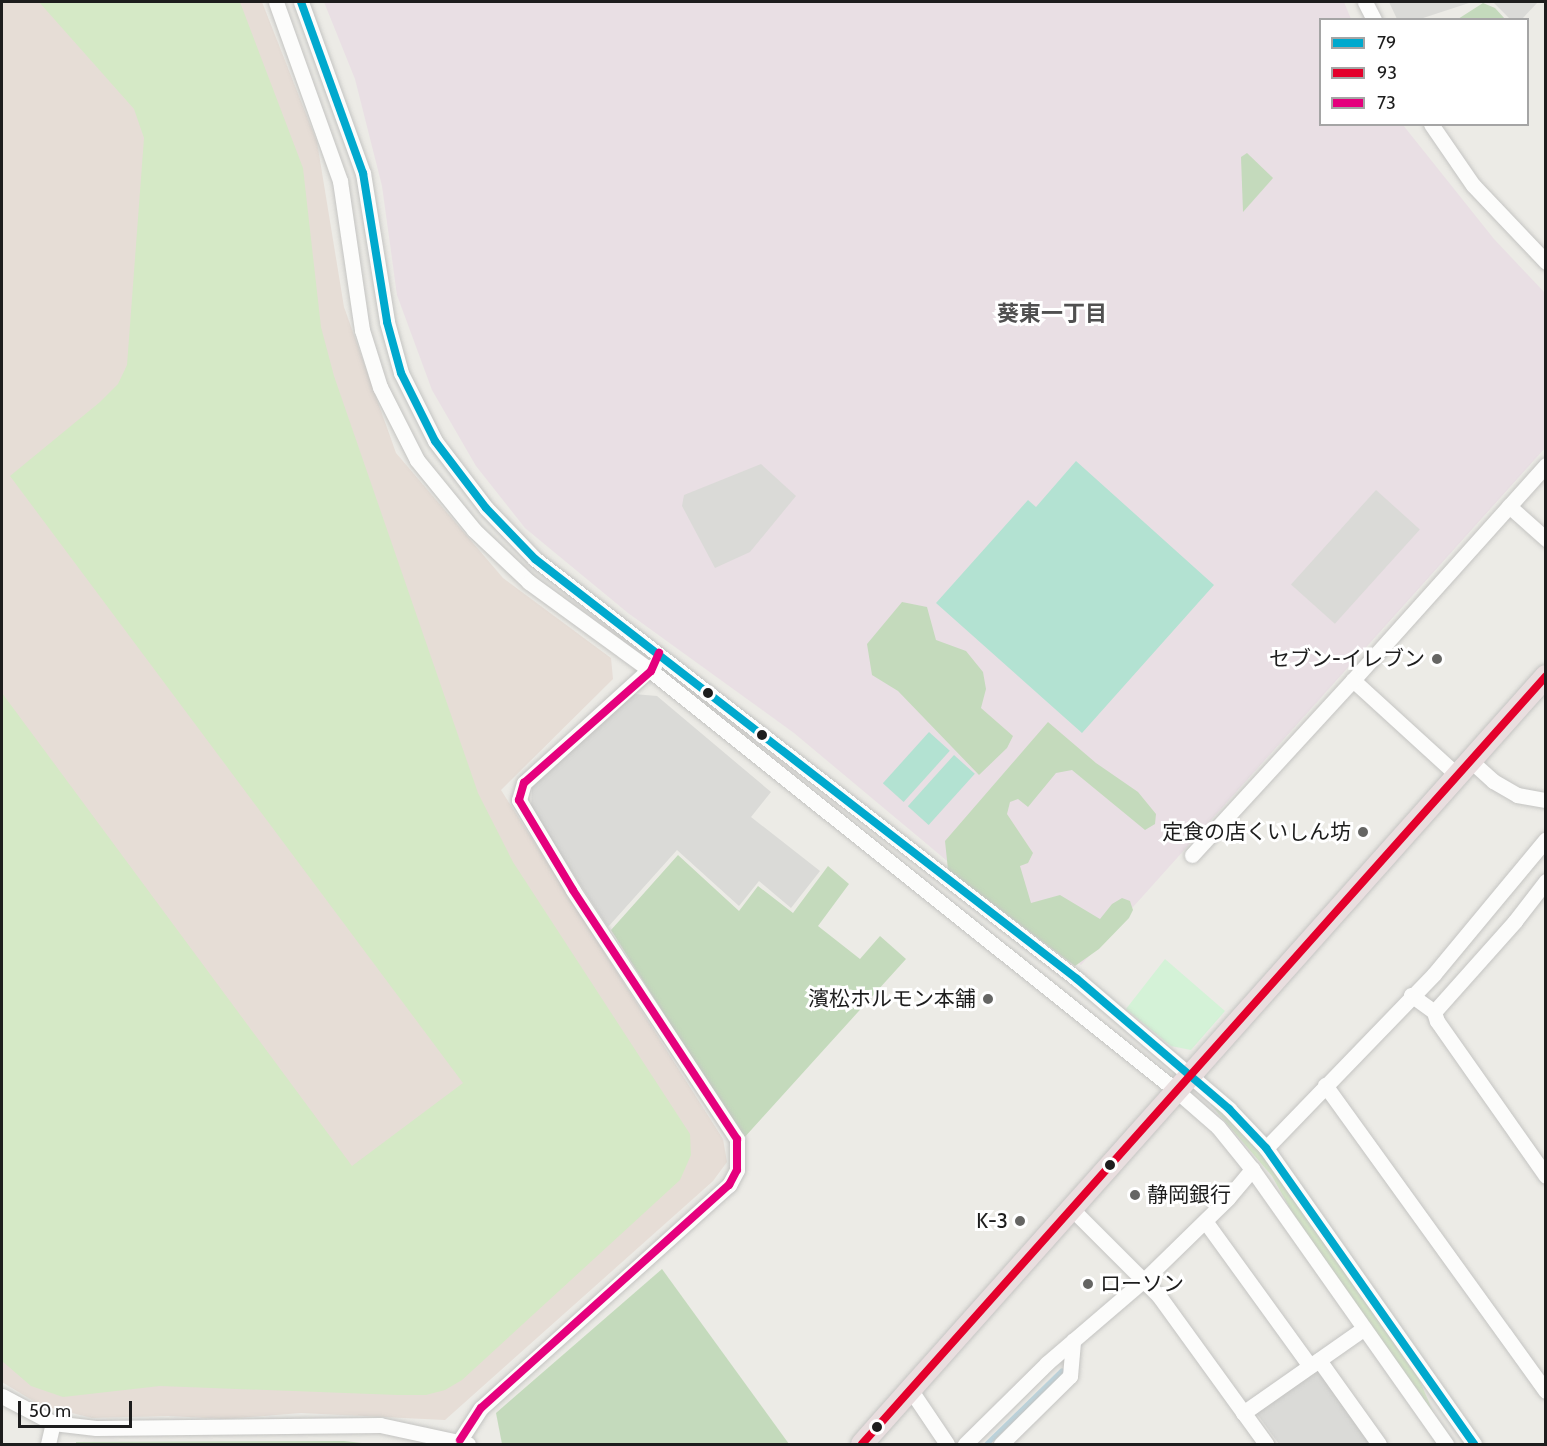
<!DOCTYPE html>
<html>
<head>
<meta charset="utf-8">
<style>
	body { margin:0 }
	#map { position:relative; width:1547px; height:1446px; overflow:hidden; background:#ecebe6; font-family:Cabin,"Noto Sans JP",sans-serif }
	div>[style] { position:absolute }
	.industrial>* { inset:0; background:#e9dfe4 }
	.military>* { inset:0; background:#e6ddd6 }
	.grass>* { inset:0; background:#d5e9c6 }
	.forest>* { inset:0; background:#c4dabc }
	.park>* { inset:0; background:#d4f2d7 }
	.pitch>* { inset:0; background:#b3e2d2; transform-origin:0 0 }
	.parking>* { inset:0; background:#dadad7; transform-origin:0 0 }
	.stream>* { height:4.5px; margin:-2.25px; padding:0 2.25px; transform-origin:2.25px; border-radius:2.25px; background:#bad4de }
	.roads { filter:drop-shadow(0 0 2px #c4c4c2) drop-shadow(0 0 2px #c4c4c2) }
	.minor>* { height:15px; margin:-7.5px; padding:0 7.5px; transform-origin:7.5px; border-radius:7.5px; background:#fcfcfb }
	.highway>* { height:22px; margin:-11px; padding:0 11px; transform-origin:11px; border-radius:11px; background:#e9dedf }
	.bus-1>* { height:8px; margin:-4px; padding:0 4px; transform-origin:4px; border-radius:4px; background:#00a9ce }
	.bus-2>* { height:8px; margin:-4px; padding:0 4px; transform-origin:4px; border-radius:4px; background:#e4002b }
	.bus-3>* { height:8px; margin:-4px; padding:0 4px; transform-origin:4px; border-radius:4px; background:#e5007d }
	.dots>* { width:16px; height:16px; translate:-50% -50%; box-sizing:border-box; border:3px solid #fff; border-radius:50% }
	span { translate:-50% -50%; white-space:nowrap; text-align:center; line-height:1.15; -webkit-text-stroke:6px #fff; paint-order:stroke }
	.poi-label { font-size:21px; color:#1d1d1d }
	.right { translate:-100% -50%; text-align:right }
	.left { translate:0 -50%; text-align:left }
	.neighbourhood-label { font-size:22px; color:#505050; font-weight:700 }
	.frame { position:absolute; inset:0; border:3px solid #1d1d1d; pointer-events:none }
	.legend { position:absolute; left:1319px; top:18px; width:210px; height:108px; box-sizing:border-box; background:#fff; border:2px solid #a5a5a5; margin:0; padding:8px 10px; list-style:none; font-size:18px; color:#1d1d1d }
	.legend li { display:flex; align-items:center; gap:12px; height:30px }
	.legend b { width:30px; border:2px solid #a5a5a5 }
	.scale { position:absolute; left:18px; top:1401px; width:114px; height:27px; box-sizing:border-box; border:3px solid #1d1d1d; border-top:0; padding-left:8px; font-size:18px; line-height:21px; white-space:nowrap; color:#1d1d1d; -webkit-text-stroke:4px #fff; paint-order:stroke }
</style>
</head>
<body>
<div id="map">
	<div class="industrial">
		<div style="clip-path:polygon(324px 2px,1344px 2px,1351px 19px,1320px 20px,1320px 124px,1403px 125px,1494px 239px,1545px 293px,1545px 448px,1081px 965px,946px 860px,794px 733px,628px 613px,525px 528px,476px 466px,432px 390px,397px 295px,382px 186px,355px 79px)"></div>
	</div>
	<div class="military">
		<div style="clip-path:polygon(2px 2px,262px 2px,317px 142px,344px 307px,396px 453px,503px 578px,611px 658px,613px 679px,501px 790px,723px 1139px,727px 1162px,713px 1181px,445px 1420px,301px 1413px,226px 1419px,169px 1416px,92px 1418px,40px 1405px,2px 1382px)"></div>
	</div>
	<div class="grass">
		<div style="clip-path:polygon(39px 2px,240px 2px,303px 168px,321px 327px,334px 376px,478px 793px,513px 862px,690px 1134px,691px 1155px,680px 1180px,462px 1380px,445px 1390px,426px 1395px,398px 1395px,160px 1386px,63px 1397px,31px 1386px,2px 1361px,2px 693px,352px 1166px,463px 1083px,10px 476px,100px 402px,118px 384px,127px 365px,144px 138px,134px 109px)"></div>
		<div style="clip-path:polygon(1214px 1102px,1262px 1154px,1419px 1379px,1437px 1421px,1292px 1212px,1272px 1176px,1211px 1105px)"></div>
	</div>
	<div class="forest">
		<div style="clip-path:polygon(1483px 3px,1495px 8px,1505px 19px,1458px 19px)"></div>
		<div style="clip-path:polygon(1247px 153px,1273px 178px,1243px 212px,1241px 157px)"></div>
		<div style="clip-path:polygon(902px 602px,927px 607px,936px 640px,966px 651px,983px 672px,986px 689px,981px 708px,1013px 736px,1007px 748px,979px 775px,898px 691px,872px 675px,867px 644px)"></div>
		<div style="clip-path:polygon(1048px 722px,1096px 763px,1138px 792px,1156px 814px,1155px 824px,1145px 830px,1072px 770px,1056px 773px,1028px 807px,1018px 799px,1010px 802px,1007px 814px,1033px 853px,1028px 863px,1020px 866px,1031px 903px,1060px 895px,1100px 919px,1112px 904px,1122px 898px,1130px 901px,1133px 910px,1129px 918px,1099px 949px,1075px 966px,948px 870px,945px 841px)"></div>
		<div style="clip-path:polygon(678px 855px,739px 911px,758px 886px,793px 913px,828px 866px,849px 884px,818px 926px,860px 959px,880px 936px,906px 959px,743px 1139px,611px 930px)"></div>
		<div style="clip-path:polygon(662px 1269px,789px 1444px,502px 1444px,496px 1413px)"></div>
		<div style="clip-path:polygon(344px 1441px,371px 1444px,76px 1444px,76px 1442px)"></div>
	</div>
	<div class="park">
		<div style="clip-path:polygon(1165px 959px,1225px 1011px,1191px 1050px,1171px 1046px,1126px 1009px)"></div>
	</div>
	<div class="pitch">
		<div style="clip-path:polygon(1076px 461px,1214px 585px,1082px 733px,936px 603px,1028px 500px,1036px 507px)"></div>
		<div style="left:929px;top:732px;width:28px;height:69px;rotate:42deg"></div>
		<div style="left:954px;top:755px;width:28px;height:69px;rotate:42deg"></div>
	</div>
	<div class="parking">
		<div style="clip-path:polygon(1389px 2px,1472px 2px,1417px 20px,1397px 19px)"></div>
		<div style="clip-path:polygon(1493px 2px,1538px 2px,1521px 20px,1510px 19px)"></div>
		<div style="clip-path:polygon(761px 464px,796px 496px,750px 552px,715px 568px,682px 506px,684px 495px)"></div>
		<div style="left:1376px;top:490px;width:59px;height:127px;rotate:42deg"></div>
		<div style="clip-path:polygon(634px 694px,657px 696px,771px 792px,751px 817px,820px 871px,791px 908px,759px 881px,739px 906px,677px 850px,608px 927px,531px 809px,532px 787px)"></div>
		<div style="clip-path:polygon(1317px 1367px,1371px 1444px,1279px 1444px,1255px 1411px)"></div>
	</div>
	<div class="stream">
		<div style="left:986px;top:1444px;width:105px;rotate:-44.2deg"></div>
	</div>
	<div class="roads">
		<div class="minor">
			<div style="left:276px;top:2px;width:190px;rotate:70.3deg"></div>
			<div style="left:340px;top:181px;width:151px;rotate:81.6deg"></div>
			<div style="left:362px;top:330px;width:60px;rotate:72.5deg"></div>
			<div style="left:380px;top:387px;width:82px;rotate:63.1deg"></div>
			<div style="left:417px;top:460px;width:90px;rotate:50.8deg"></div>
			<div style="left:474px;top:530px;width:76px;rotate:43.4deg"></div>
			<div style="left:529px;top:582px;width:151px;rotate:36.1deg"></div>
			<div style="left:651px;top:671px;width:675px;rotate:38.62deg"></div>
			<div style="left:1178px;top:1092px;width:53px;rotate:41.2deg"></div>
			<div style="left:1218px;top:1127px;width:54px;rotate:51deg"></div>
			<div style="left:1252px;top:1169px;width:337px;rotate:54.8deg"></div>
			<div style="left:301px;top:2px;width:182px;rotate:70.1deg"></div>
			<div style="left:363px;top:173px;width:151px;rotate:80.8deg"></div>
			<div style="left:387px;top:322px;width:53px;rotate:74.6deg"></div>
			<div style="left:401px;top:373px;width:76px;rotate:63.4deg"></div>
			<div style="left:435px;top:441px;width:84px;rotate:52.7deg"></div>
			<div style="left:486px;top:508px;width:71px;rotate:46.1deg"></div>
			<div style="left:535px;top:559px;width:686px;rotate:37.77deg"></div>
			<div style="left:1077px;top:979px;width:200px;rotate:40.5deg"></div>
			<div style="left:1229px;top:1109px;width:54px;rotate:46.5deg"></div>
			<div style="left:1266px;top:1148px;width:362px;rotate:54.9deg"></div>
			<div style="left:1365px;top:2px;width:20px;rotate:63deg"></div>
			<div style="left:1431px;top:124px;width:74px;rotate:55.5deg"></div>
			<div style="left:1473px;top:185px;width:106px;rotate:46.5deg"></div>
			<div style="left:1509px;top:506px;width:50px;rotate:41.7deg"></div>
			<div style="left:1471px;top:761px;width:30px;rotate:42deg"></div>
			<div style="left:1493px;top:781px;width:28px;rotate:30deg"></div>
			<div style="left:1517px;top:795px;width:29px;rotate:10deg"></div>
			<div style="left:1457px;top:775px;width:141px;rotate:-137.6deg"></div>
			<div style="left:1353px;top:680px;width:289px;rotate:-48.1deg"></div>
			<div style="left:1192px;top:855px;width:238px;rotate:-47.4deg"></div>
			<div style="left:1411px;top:995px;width:29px;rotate:36deg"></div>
			<div style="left:1434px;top:1012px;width:122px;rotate:-48.3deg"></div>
			<div style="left:1515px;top:921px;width:51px;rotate:-52.2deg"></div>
			<div style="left:1434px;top:1012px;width:9px;rotate:72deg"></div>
			<div style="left:1437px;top:1021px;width:189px;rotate:54.9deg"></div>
			<div style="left:1325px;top:1085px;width:377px;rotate:54.2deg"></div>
			<div style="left:1266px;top:1148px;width:242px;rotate:-46deg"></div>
			<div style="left:1434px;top:974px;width:175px;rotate:-50.3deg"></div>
			<div style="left:1071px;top:1208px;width:124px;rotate:45deg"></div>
			<div style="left:1159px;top:1296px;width:183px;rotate:54.1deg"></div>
			<div style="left:1205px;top:1221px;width:179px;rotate:54.1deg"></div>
			<div style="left:1319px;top:1360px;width:103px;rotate:54.5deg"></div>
			<div style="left:910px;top:1389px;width:66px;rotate:56.1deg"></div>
			<div style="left:2px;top:1396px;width:58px;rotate:27.9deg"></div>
			<div style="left:53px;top:1423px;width:43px;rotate:6.6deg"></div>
			<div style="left:96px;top:1428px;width:284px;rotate:-0.6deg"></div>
			<div style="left:380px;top:1425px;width:90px;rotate:12.2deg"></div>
			<div style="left:1243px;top:1413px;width:146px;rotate:-35deg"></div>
			<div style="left:460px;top:1440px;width:38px;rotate:-57deg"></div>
			<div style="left:481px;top:1408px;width:334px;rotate:-42deg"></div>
			<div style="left:729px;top:1185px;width:17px;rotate:-62deg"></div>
			<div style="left:737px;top:1170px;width:31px;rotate:-90deg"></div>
			<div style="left:737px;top:1139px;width:298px;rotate:-123.4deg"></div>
			<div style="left:573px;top:890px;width:105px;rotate:-121deg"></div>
			<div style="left:519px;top:800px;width:18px;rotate:-74deg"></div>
			<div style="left:524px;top:783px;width:176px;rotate:-42.2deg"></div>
			<div style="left:48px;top:1444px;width:22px;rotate:-77deg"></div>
			<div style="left:965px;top:1444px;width:115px;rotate:-44.6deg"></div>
			<div style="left:1047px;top:1363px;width:128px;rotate:-40.6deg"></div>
			<div style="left:1144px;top:1280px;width:117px;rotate:-44.3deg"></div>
			<div style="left:1228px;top:1198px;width:38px;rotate:-50deg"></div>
			<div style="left:1001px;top:1444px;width:97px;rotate:-44.6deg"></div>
			<div style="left:1070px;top:1376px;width:36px;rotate:-85deg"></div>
		</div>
		<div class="highway">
			<div style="left:862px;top:1444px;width:1028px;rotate:-48.31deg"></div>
		</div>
	</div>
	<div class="bus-1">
		<div style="left:301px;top:2px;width:182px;rotate:70.1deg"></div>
		<div style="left:363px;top:173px;width:151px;rotate:80.8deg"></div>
		<div style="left:387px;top:322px;width:53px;rotate:74.6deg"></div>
		<div style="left:401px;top:373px;width:76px;rotate:63.4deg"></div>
		<div style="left:435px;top:441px;width:84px;rotate:52.7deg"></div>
		<div style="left:486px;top:508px;width:71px;rotate:46.1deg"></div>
		<div style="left:535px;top:559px;width:686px;rotate:37.77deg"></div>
		<div style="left:1077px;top:979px;width:200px;rotate:40.5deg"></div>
		<div style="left:1229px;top:1109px;width:54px;rotate:46.5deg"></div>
		<div style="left:1266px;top:1148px;width:362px;rotate:54.9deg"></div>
	</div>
	<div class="bus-2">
		<div style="left:862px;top:1444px;width:1028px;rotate:-48.31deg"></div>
	</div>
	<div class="bus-3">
		<div style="left:460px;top:1440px;width:38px;rotate:-57deg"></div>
		<div style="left:481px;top:1408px;width:334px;rotate:-42deg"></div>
		<div style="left:729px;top:1185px;width:17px;rotate:-62deg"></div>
		<div style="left:737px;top:1170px;width:31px;rotate:-90deg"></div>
		<div style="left:737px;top:1139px;width:298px;rotate:-123.4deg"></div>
		<div style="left:573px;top:890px;width:105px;rotate:-121deg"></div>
		<div style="left:519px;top:800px;width:18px;rotate:-74deg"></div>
		<div style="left:524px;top:783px;width:169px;rotate:-41.4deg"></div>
		<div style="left:651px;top:671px;width:20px;rotate:-66deg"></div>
	</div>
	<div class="dots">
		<div style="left:1437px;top:659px;background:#656563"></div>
		<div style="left:708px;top:693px;background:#1d1d1d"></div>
		<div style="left:762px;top:735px;background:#1d1d1d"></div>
		<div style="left:1363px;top:832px;background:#656563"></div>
		<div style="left:988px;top:999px;background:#656563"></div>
		<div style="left:1110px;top:1165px;background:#1d1d1d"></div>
		<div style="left:1135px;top:1195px;background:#656563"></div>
		<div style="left:1020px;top:1221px;background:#656563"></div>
		<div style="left:1088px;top:1284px;background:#656563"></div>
		<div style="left:877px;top:1427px;background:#1d1d1d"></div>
	</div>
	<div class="poi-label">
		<span class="right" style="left:1425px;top:659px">セブン-イレブン</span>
		<span class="right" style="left:1351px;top:832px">定食の店くいしん坊</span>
		<span class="right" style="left:976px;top:999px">濱松ホルモン本舗</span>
		<span class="left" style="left:1147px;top:1195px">静岡銀行</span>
		<span class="right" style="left:1008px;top:1221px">K-3</span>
		<span class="left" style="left:1100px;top:1284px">ローソン</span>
	</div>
	<div class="neighbourhood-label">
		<span style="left:1052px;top:314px">葵東一丁目</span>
	</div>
	<div class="frame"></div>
	<ul class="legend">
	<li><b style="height:8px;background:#00a9ce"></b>79</li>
	<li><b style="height:8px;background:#e4002b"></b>93</li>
	<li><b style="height:8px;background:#e5007d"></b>73</li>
	</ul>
	<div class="scale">50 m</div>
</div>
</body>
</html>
